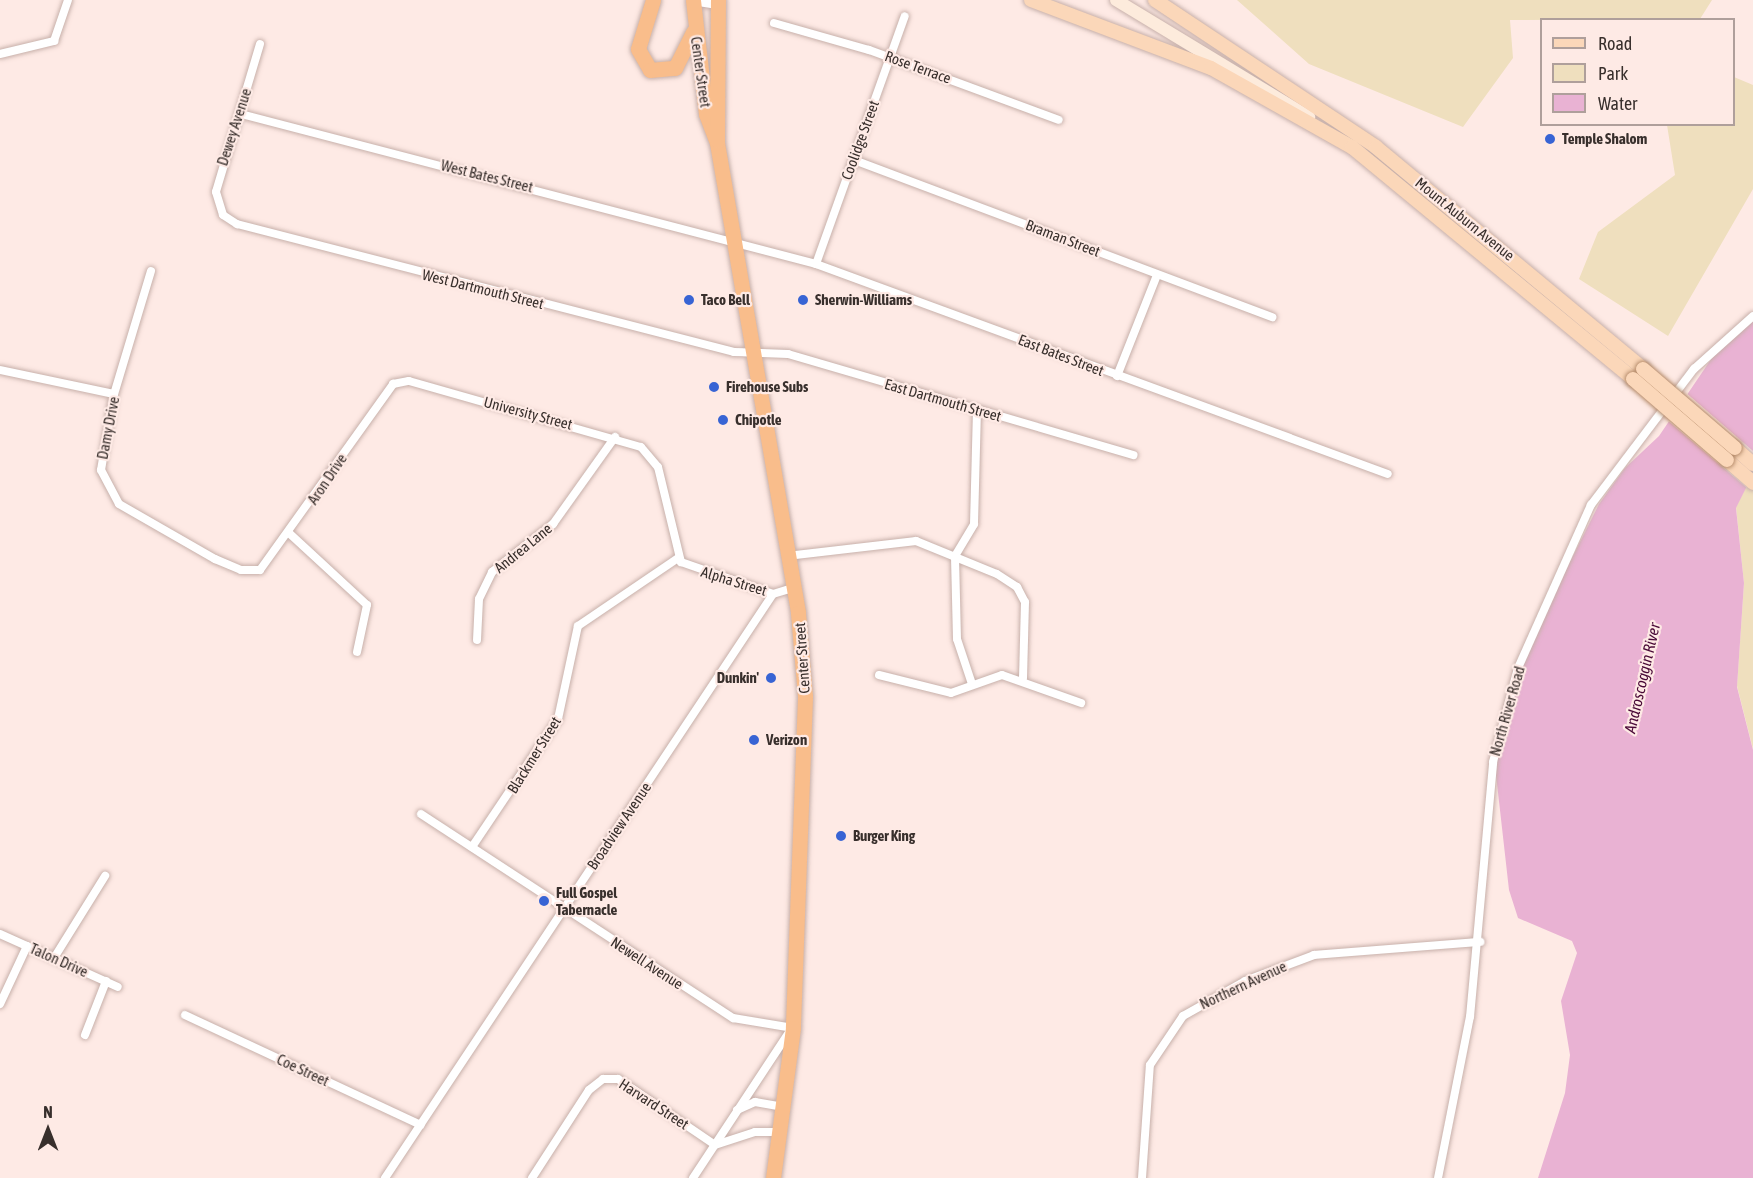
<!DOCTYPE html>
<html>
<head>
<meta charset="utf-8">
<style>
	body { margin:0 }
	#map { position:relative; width:1753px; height:1178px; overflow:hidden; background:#feeae5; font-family:"Asap Condensed",sans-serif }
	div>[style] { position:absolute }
	.green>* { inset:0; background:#efdfbe }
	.water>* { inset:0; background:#e9b2d3 }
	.pier>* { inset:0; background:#feeae5 }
	.roads { filter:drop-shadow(0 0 2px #c7b0aa) drop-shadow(0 0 2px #c7b0aa) }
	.street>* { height:8px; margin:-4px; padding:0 4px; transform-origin:4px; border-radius:4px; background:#fff }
	.secondary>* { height:12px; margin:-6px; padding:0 6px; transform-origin:6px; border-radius:6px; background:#fdebdc }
	.primary>* { height:14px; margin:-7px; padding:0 7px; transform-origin:7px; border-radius:7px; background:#fbd7b9 }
	.highway>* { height:15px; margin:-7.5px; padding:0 7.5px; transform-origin:7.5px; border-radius:7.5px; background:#f9bd8b }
	.bridges { filter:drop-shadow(0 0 2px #b58b6a) drop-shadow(0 0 2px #b58b6a) }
	.primary-bridge>* { height:14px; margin:-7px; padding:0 7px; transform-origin:7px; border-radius:7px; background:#fbd7b9 }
	.dots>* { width:16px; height:16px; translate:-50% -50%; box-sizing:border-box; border:3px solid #feeae5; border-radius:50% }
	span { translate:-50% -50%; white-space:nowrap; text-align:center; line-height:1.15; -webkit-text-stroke:4.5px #feeae5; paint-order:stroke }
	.street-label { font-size:15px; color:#382f2c }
	.poi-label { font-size:15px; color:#382f2c; font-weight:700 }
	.left { translate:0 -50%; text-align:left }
	.right { translate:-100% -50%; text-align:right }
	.water-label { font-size:16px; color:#490937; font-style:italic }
	.legend { position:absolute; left:1540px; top:18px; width:195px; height:108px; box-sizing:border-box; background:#feeae5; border:2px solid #af9f9b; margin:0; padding:8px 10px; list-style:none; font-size:18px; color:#382f2c }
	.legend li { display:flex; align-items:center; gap:12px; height:30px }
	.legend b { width:30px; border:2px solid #af9f9b }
	.north { position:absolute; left:18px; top:1100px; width:60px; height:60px; -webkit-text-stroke:4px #feeae5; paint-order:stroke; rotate:0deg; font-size:16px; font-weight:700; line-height:24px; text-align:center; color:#382f2c }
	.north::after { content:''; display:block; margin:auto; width:21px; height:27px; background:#382f2c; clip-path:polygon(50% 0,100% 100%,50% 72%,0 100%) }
</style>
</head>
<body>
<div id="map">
	<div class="green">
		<div style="clip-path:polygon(1237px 0,1712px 0,1700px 19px,1510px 20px,1513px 58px,1463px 127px,1309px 64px)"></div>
		<div style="clip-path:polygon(1734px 77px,1753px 85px,1753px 189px,1668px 336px,1579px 279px,1598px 232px,1675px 175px,1667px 125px,1734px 124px)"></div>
		<div style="clip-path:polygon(1753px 473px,1753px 749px,1737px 686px,1744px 583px,1736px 507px)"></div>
	</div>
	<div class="water">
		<div style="clip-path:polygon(1753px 319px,1753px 474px,1736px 508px,1744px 583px,1737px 687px,1753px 750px,1753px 1178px,1538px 1178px,1565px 1093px,1570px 1055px,1561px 1001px,1577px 953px,1572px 941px,1518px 918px,1509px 890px,1494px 757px,1530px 642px,1599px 504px,1625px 468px,1659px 436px,1718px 349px)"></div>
	</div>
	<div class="pier">
		<div style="clip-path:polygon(1684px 391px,1753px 451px,1753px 478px,1747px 488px,1666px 419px)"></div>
	</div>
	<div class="roads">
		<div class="street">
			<div style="left:692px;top:1px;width:26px;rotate:9deg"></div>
			<div style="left:774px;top:23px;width:99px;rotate:15.9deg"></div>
			<div style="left:869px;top:50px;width:202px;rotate:20.2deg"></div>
			<div style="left:260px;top:44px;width:154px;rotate:106.6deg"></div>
			<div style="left:216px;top:192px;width:24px;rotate:73deg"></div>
			<div style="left:223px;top:215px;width:17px;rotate:33deg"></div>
			<div style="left:237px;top:224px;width:513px;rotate:14.44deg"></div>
			<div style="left:734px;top:352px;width:54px;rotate:2.1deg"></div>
			<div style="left:788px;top:354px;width:360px;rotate:16.3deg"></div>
			<div style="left:0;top:54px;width:56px;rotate:-13.5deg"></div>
			<div style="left:54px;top:41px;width:43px;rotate:-71.1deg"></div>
			<div style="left:241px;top:114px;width:594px;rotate:14.62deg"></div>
			<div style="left:816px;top:264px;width:609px;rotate:20.16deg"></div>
			<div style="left:854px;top:160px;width:447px;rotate:20.6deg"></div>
			<div style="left:816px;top:264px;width:263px;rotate:-70.3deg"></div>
			<div style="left:151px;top:271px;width:128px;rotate:106.7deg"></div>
			<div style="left:114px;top:394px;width:77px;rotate:99.7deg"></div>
			<div style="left:101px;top:470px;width:38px;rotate:62deg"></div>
			<div style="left:119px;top:504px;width:111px;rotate:29.8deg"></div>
			<div style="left:215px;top:559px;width:28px;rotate:23deg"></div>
			<div style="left:241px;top:570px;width:19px"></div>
			<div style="left:260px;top:570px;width:229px;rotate:-54.4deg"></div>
			<div style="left:393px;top:384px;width:16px;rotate:-11deg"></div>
			<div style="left:409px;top:381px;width:241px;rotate:15.9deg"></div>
			<div style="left:641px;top:447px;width:26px;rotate:50deg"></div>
			<div style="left:658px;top:467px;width:98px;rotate:76.4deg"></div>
			<div style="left:681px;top:562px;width:97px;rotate:19.2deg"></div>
			<div style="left:773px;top:594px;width:21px;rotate:-17deg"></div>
			<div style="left:0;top:370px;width:116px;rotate:11.9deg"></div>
			<div style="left:1117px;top:376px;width:109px;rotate:-68.4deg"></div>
			<div style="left:289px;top:533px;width:106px;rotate:42.7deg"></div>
			<div style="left:367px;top:605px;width:48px;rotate:102deg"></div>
			<div style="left:787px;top:556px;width:130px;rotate:-6.6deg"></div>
			<div style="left:916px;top:541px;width:87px;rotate:22.2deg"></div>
			<div style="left:997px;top:574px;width:24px;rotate:33deg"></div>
			<div style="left:1017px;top:587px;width:17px;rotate:62deg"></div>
			<div style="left:1025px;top:602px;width:76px;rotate:91.5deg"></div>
			<div style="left:477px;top:640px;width:41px;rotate:-87.2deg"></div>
			<div style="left:479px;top:599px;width:30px;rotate:-64deg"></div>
			<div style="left:492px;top:572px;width:78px;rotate:-38.2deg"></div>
			<div style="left:553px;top:524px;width:107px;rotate:-54.5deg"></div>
			<div style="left:879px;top:675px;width:74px;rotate:14deg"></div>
			<div style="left:951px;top:693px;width:54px;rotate:-19.4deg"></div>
			<div style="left:1002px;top:675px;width:84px;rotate:19.5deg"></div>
			<div style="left:972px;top:684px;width:47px;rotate:-108.4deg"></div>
			<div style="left:957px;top:639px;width:83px;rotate:-91.4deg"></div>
			<div style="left:955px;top:556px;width:37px;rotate:-59deg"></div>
			<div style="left:974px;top:524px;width:114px;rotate:-88.5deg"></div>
			<div style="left:421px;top:814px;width:373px;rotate:33.2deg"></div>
			<div style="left:733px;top:1018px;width:61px;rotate:9.5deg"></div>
			<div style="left:472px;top:847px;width:154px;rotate:-56.1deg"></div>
			<div style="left:558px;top:719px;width:95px;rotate:-77.9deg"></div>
			<div style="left:578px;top:626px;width:121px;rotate:-34.2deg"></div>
			<div style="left:0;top:934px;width:129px;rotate:24.2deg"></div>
			<div style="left:54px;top:958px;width:97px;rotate:-58.1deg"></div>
			<div style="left:0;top:1004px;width:64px;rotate:-65deg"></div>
			<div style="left:185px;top:1015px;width:260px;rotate:25deg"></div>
			<div style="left:85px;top:1035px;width:58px;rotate:-68.7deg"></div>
			<div style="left:737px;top:1110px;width:20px;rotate:-24deg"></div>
			<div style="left:755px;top:1102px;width:29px;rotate:10deg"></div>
			<div style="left:715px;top:1145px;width:42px;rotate:-18deg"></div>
			<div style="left:755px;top:1132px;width:26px"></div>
			<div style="left:385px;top:1178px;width:701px;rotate:-56.4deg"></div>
			<div style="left:532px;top:1178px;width:105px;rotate:-57.1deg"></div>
			<div style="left:589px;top:1090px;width:18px;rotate:-38deg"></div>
			<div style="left:603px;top:1079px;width:15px"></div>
			<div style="left:618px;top:1079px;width:117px;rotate:34.2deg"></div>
			<div style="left:693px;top:1178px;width:176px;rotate:-56.6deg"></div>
			<div style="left:1142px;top:1178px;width:113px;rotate:-86deg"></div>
			<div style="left:1150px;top:1065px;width:59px;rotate:-56deg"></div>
			<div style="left:1183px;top:1016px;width:71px;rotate:-29.4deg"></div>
			<div style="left:1245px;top:981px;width:74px;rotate:-20.6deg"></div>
			<div style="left:1314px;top:955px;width:167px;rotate:-4.5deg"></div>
			<div style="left:1438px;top:1178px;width:164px;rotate:-78.8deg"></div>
			<div style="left:1470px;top:1017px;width:256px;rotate:-84.8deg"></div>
			<div style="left:1493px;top:762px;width:97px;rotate:-75.1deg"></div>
			<div style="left:1518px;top:668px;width:179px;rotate:-65.9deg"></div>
			<div style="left:1591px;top:505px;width:171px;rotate:-52.9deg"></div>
			<div style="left:1694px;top:369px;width:79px;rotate:-41.9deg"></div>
		</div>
		<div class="secondary">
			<div style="left:1116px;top:0;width:226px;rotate:31.2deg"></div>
		</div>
		<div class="primary">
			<div style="left:1031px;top:0;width:192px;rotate:20.7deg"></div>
			<div style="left:1211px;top:68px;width:162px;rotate:29.3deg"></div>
			<div style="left:1352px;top:147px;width:364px;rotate:39.5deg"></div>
			<div style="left:1155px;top:0;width:265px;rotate:33.6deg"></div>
			<div style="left:1376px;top:147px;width:347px;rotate:39.7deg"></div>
			<div style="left:1735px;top:448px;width:24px;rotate:42deg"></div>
			<div style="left:1727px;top:460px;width:35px;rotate:41deg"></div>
		</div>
		<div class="highway">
			<div style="left:653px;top:0;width:51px;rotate:107deg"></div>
			<div style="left:638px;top:49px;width:24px;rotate:60deg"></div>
			<div style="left:650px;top:70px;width:25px;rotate:-5deg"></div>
			<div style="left:675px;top:68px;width:40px;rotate:-63.4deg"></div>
			<div style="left:693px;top:0;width:115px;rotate:83.5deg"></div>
			<div style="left:706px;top:114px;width:31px;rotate:69deg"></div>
			<div style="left:717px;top:143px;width:477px;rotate:80.2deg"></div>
			<div style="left:798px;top:613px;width:84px;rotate:85.2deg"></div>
			<div style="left:805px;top:697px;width:331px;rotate:92.1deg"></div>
			<div style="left:793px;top:1028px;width:151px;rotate:97.6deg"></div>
			<div style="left:717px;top:140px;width:140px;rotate:-89.6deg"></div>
		</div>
	</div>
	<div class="bridges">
		<div class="primary-bridge">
			<div style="left:1643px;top:369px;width:121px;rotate:40.7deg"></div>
			<div style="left:1633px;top:379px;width:124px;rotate:40.8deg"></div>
		</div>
	</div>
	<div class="dots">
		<div style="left:1550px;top:139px;background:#3864d4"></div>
		<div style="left:689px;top:300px;background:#3864d4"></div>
		<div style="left:803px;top:300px;background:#3864d4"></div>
		<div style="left:714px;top:387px;background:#3864d4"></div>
		<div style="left:723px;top:420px;background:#3864d4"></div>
		<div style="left:771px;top:678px;background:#3864d4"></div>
		<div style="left:754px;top:740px;background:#3864d4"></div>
		<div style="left:841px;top:836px;background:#3864d4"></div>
		<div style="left:544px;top:901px;background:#3864d4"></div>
	</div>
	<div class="street-label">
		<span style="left:918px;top:67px;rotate:20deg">Rose Terrace</span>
		<span style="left:701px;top:72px;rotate:82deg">Center Street</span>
		<span style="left:234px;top:127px;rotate:-72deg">Dewey Avenue</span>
		<span style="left:860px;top:140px;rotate:-70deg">Coolidge Street</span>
		<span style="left:487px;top:176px;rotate:14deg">West Bates Street</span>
		<span style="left:1465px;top:219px;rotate:39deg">Mount Auburn Avenue</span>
		<span style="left:1063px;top:238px;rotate:21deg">Braman Street</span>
		<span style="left:483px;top:289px;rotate:14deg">West Dartmouth Street</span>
		<span style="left:1061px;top:355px;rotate:21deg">East Bates Street</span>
		<span style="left:943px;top:400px;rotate:16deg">East Dartmouth Street</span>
		<span style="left:528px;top:413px;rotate:15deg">University Street</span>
		<span style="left:108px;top:428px;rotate:-79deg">Damy Drive</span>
		<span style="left:327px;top:479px;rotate:-56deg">Aron Drive</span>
		<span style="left:523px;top:548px;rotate:-39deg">Andrea Lane</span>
		<span style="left:734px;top:581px;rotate:17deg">Alpha Street</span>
		<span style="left:802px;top:658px;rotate:-94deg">Center Street</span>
		<span style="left:1507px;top:711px;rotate:-74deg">North River Road</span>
		<span style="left:534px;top:755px;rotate:-58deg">Blackmer Street</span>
		<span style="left:619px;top:826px;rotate:-56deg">Broadview Avenue</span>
		<span style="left:59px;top:960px;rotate:24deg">Talon Drive</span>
		<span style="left:647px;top:963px;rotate:33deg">Newell Avenue</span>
		<span style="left:1243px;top:985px;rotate:-25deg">Northern Avenue</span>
		<span style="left:303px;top:1070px;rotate:25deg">Coe Street</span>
		<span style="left:654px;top:1104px;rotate:33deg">Harvard Street</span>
	</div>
	<div class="poi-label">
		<span class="left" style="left:1562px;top:139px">Temple Shalom</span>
		<span class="left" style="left:701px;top:300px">Taco Bell</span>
		<span class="left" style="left:815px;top:300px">Sherwin-Williams</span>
		<span class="left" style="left:726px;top:387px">Firehouse Subs</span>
		<span class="left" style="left:735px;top:420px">Chipotle</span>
		<span class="right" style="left:759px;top:678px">Dunkin'</span>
		<span class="left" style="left:766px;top:740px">Verizon</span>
		<span class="left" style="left:853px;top:836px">Burger King</span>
		<span class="left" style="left:556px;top:901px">Full Gospel<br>Tabernacle</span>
	</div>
	<div class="water-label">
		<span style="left:1642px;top:678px;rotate:-77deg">Androscoggin River</span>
	</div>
	<ul class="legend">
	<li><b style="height:8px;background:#fbd7b9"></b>Road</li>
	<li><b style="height:16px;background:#efdfbe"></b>Park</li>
	<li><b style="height:16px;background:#e9b2d3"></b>Water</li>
	</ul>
	<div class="north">N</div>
</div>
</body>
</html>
